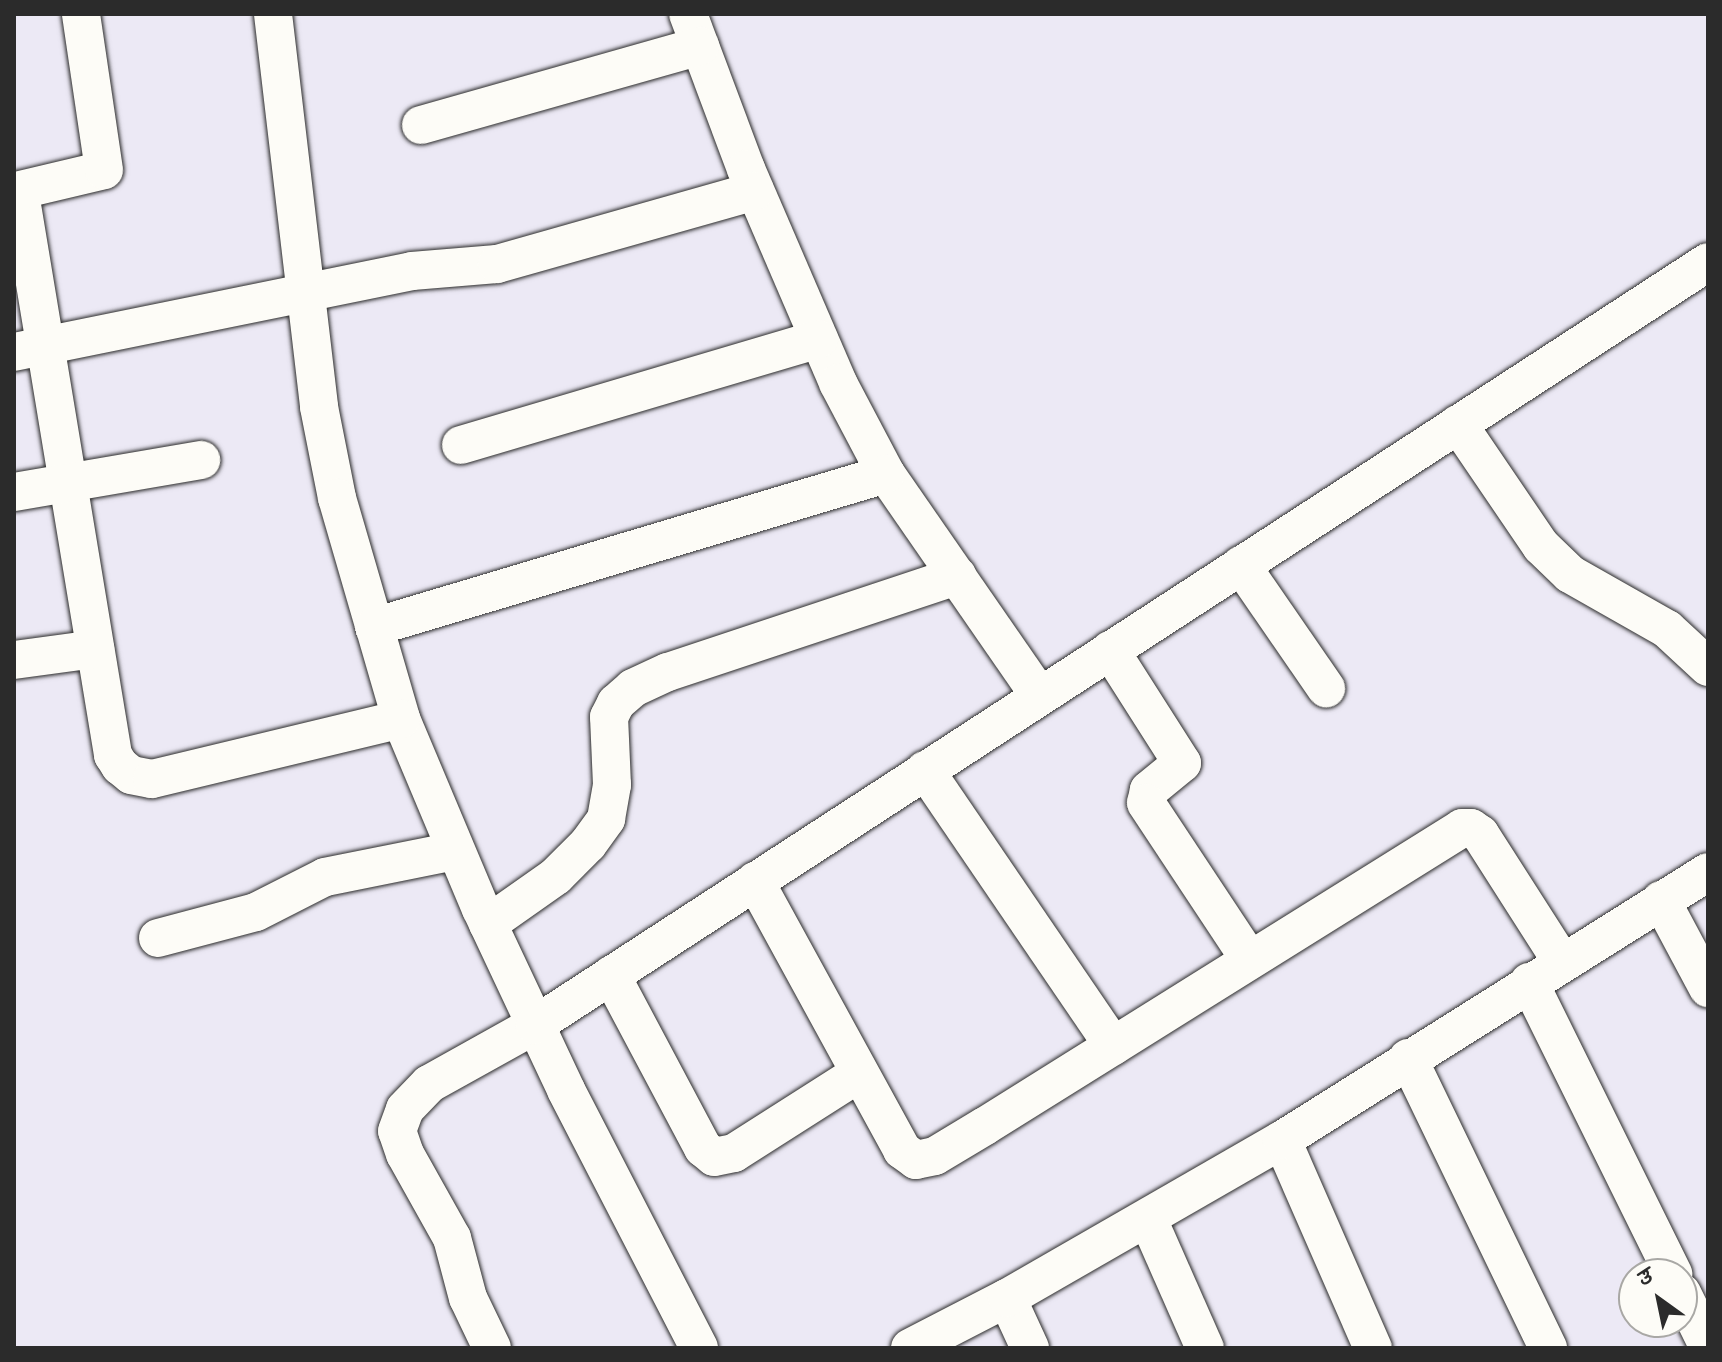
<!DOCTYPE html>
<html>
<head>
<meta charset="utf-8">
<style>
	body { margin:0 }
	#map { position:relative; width:1722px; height:1362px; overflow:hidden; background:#ece9f5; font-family:Kalam,"Playpen Sans Deva",sans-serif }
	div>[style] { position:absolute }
	.roads { filter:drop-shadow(0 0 2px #2b2b2b) drop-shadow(0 0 2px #2b2b2b) }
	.minor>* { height:38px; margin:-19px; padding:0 19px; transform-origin:19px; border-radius:19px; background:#fdfcf7 }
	span { translate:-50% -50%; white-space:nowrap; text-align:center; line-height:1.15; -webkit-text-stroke:6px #fdfcf7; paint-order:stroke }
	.frame { position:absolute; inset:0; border:16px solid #2b2b2b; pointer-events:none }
	.north { position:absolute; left:1618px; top:1258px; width:80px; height:80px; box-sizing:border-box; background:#fdfcf7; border:2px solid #a9a8a5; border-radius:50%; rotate:327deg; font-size:22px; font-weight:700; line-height:32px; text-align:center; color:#2b2b2b }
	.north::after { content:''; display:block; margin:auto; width:28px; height:36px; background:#2b2b2b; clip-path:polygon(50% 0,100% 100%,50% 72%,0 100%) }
</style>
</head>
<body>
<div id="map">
	<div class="roads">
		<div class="minor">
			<div style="left:273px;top:14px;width:396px;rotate:83.3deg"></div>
			<div style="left:319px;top:407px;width:93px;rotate:78.8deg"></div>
			<div style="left:337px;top:498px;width:230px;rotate:73.8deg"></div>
			<div style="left:401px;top:719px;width:206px;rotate:67.2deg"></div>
			<div style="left:481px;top:909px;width:200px;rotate:64.8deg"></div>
			<div style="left:566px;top:1090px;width:290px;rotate:62.7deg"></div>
			<div style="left:688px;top:14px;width:165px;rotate:69.5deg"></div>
			<div style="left:746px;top:169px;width:233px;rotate:66.7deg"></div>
			<div style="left:838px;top:383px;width:103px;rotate:62.2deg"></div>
			<div style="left:886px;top:474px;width:270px;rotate:55.3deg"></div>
			<div style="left:421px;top:125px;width:290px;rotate:-15.8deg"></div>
			<div style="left:14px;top:191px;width:11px;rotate:49deg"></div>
			<div style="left:21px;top:199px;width:564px;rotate:80.6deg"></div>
			<div style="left:113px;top:755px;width:13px;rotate:58deg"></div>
			<div style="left:120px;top:766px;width:14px;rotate:39deg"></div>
			<div style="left:131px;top:775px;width:21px;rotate:11deg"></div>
			<div style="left:152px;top:779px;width:256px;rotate:-13.5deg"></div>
			<div style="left:16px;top:191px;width:90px;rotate:-13.4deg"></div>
			<div style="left:104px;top:170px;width:158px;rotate:-98.4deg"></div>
			<div style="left:14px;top:352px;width:406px;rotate:-11.5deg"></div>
			<div style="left:412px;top:271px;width:85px;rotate:-4.7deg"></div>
			<div style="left:497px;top:264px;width:268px;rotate:-15.8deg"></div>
			<div style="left:1458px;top:424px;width:148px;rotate:55.8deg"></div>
			<div style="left:1541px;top:546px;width:40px;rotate:44deg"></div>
			<div style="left:1570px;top:574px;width:112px;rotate:29.6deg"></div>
			<div style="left:1667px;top:629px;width:56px;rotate:42.8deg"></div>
			<div style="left:461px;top:445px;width:373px;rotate:-16.5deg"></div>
			<div style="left:14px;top:492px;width:190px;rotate:-9.7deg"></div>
			<div style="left:1241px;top:565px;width:150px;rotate:55.4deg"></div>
			<div style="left:374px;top:627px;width:534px;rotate:-16.64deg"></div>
			<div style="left:1110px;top:650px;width:134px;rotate:57.5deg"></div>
			<div style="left:1182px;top:763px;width:43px;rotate:140.7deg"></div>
			<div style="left:1149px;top:790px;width:13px;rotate:103deg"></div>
			<div style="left:1146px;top:803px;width:188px;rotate:56.5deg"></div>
			<div style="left:14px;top:660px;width:82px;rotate:-7.7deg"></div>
			<div style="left:925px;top:770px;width:334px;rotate:55.7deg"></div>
			<div style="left:755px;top:881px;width:307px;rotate:61.3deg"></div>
			<div style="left:902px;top:1150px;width:17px;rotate:36deg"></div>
			<div style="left:916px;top:1160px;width:19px;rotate:-12deg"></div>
			<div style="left:935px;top:1156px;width:58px;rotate:-31deg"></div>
			<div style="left:985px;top:1126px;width:562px;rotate:-31.99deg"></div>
			<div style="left:1462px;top:828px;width:9px"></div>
			<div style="left:1471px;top:828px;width:11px;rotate:34deg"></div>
			<div style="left:1480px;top:834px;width:152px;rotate:57.4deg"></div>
			<div style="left:1661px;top:900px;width:100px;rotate:61.9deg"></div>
			<div style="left:488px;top:924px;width:83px;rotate:-35.2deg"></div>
			<div style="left:556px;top:876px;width:45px;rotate:-45deg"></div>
			<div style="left:588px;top:844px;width:31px;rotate:-54deg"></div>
			<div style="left:606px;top:819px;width:35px;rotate:-80deg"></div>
			<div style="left:612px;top:785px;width:68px;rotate:-92.5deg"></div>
			<div style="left:609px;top:717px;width:16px;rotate:-63deg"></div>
			<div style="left:616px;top:703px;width:23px;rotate:-41deg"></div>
			<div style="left:633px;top:688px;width:38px;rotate:-25deg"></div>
			<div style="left:668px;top:672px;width:305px;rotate:-18.4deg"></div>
			<div style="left:158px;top:938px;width:101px;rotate:-14.9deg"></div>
			<div style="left:256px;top:912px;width:77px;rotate:-26.9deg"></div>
			<div style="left:325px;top:877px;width:133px;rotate:-11.3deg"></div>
			<div style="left:611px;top:975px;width:196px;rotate:62deg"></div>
			<div style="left:703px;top:1148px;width:14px;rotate:39deg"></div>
			<div style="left:714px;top:1157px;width:20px;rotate:-11deg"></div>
			<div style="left:734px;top:1153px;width:147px;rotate:-32.5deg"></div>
			<div style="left:1529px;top:982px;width:326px;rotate:63.7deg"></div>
			<div style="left:1408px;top:1058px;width:322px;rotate:64.2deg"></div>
			<div style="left:1282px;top:1140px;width:227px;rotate:66.4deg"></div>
			<div style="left:1148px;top:1219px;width:141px;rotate:66.2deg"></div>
			<div style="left:1682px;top:1293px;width:59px;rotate:63.9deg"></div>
			<div style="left:1007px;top:1298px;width:55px;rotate:65.3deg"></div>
			<div style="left:492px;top:1348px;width:55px;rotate:-115.6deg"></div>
			<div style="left:468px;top:1298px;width:62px;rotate:-104.9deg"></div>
			<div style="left:452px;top:1238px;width:96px;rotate:-119.2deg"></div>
			<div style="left:405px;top:1154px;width:24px;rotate:-109deg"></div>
			<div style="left:397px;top:1131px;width:23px;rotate:-70deg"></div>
			<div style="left:405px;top:1109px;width:35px;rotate:-46deg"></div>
			<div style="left:429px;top:1084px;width:121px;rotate:-29.1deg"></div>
			<div style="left:535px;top:1025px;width:1399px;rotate:-33.04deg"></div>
			<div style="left:910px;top:1348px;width:109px;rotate:-27.3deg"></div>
			<div style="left:1007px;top:1298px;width:317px;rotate:-29.9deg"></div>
			<div style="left:1282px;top:1140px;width:503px;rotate:-32.17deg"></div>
		</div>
	</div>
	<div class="frame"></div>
	<div class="north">उ</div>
</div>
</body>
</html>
